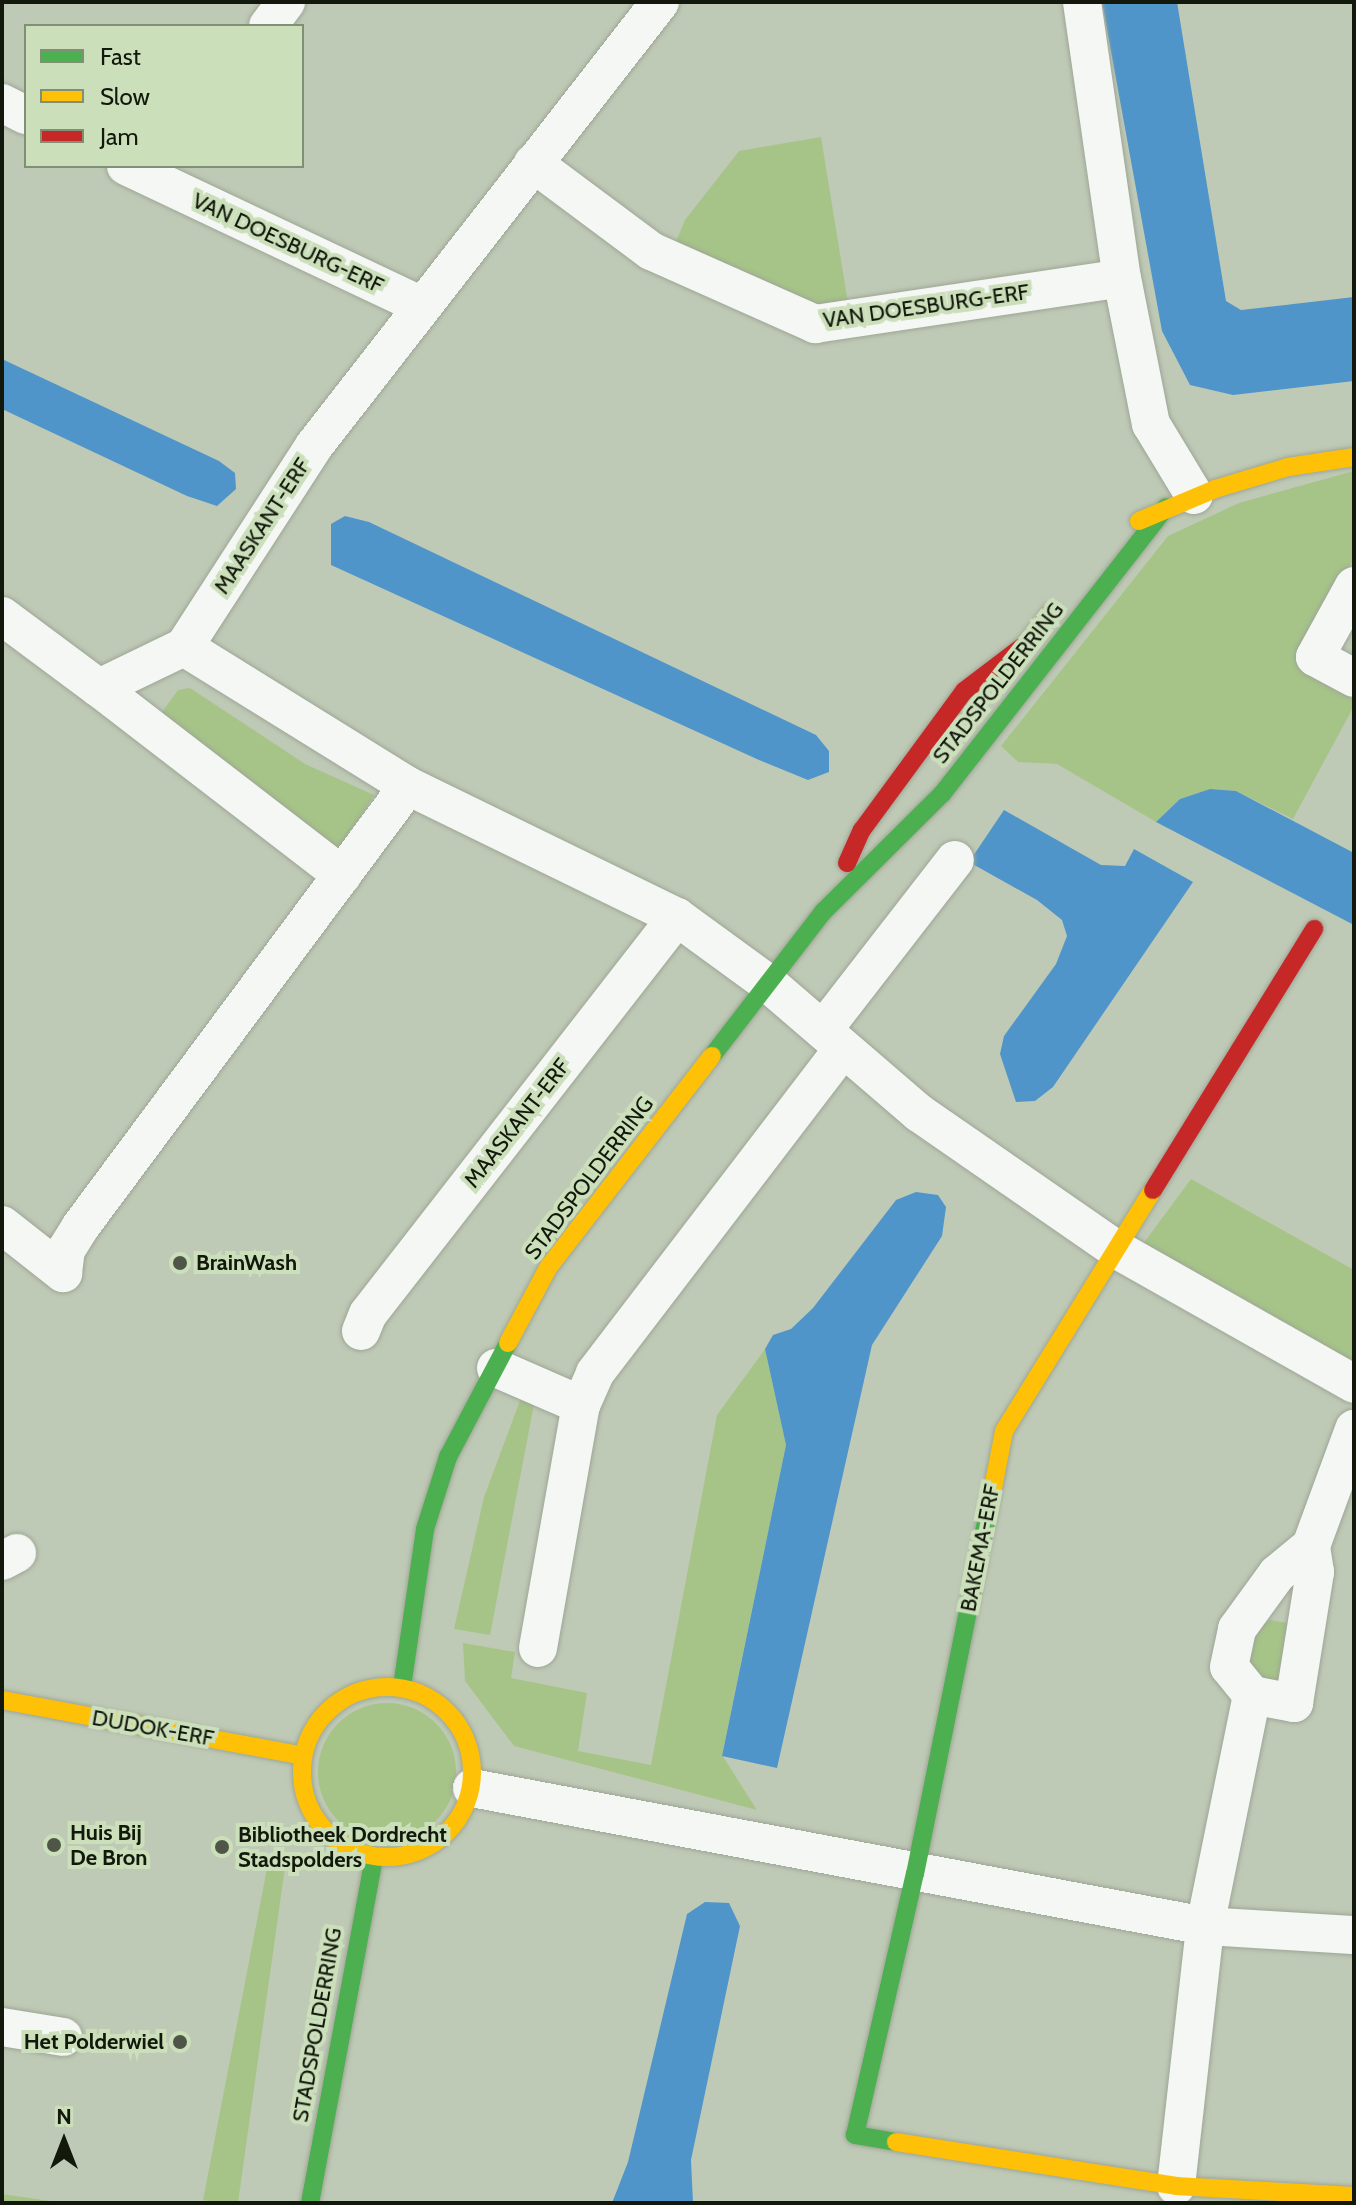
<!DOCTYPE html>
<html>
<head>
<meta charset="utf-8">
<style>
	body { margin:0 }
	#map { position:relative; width:1356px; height:2205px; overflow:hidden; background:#bfcab6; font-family:Cabin,sans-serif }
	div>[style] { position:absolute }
	.green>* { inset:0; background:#a6c488 }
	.round { border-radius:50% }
	.water>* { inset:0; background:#5095c9 }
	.roads { filter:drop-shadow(0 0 2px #9ea696) drop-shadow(0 0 2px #9ea696) }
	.street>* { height:38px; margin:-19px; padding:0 19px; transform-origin:19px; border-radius:19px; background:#f5f7f4 }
	.fast>* { height:18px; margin:-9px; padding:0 9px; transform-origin:9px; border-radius:9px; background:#4caf50 }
	.slow>* { height:18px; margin:-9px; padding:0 9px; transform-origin:9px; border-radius:9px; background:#ffc107 }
	.slow>.ring { margin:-9px; padding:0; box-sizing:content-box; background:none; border:18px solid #ffc107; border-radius:50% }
	.jam>* { height:18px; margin:-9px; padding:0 9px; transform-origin:9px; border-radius:9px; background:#c62828 }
	.dots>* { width:22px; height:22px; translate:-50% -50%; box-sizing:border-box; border:4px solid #cbdfbb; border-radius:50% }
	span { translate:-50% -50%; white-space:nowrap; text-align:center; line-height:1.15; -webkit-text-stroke:8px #cbdfbb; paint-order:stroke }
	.street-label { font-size:22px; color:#12180b }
	.poi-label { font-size:22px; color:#12180b; font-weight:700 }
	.left { translate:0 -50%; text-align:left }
	.right { translate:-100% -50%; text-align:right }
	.frame { position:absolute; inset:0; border:4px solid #12180b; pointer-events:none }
	.legend { position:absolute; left:24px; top:24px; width:280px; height:144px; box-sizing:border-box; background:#cbdfbb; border:2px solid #818f75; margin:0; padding:10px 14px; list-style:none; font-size:24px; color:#12180b }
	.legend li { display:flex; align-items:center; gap:16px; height:40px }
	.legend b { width:40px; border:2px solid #818f75 }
	.north { position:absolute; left:24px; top:2101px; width:80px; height:80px; -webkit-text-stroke:6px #cbdfbb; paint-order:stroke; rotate:0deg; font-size:22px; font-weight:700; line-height:32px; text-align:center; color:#12180b }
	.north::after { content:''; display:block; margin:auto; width:28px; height:36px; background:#12180b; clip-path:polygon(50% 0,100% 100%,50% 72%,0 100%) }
</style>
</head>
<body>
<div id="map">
	<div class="green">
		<div style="clip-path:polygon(821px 137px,848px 303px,811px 306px,675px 244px,685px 220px,739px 151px)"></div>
		<div style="clip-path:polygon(1354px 471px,1354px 558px,1332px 596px,1313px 678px,1354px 700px,1354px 706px,1293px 819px,1236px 791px,1210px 789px,1180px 799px,1156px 822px,1057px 764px,1018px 762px,1001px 746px,1168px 536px,1239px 503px)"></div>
		<div style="clip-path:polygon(190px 688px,305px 764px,374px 795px,339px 851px,157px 719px,178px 690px)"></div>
		<div style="clip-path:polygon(1191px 1179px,1354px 1270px,1354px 1365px,1143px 1244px)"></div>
		<div style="clip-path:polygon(765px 1349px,786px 1445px,722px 1755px,757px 1810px,514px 1746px,465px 1681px,463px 1643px,515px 1652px,511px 1678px,587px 1693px,578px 1751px,651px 1765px,717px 1415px)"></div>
		<div style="clip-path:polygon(521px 1398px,534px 1404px,490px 1635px,454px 1629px,484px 1497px)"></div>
		<div style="clip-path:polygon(1270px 1620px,1300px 1625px,1287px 1692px,1258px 1687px,1237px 1662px,1242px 1637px)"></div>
		<div class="round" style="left:318px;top:1703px;width:138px;height:138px"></div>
		<div style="clip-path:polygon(269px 1858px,286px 1860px,238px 2203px,218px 2203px,203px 2200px)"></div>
		<div style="clip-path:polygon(2px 2194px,64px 2203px,2px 2203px)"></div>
	</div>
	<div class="water">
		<div style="clip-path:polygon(1102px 2px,1177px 2px,1226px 301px,1241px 310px,1354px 297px,1354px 381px,1233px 395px,1190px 385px,1162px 331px)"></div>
		<div style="clip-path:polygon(2px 359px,219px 461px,235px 473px,236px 489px,217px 506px,187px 496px,2px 409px)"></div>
		<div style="clip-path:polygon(345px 516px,369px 522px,816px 735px,829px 751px,829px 772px,808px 780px,759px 760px,331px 565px,331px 524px)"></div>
		<div style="clip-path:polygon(1210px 789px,1236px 791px,1354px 853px,1354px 925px,1156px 822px,1180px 799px)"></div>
		<div style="clip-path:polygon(1004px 810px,1101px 865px,1125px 866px,1134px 849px,1193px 882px,1053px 1087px,1035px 1101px,1016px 1102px,1000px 1054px,1004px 1036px,1056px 964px,1067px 936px,1062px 920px,1037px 900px,969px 862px)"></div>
		<div style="clip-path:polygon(916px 1192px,938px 1195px,946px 1207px,942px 1236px,872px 1345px,777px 1768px,722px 1756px,786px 1445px,765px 1349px,773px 1335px,791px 1329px,813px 1308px,896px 1200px)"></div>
		<div style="clip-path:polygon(705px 1902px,729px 1903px,740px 1926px,691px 2160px,693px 2203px,612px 2203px,628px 2162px,687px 1914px)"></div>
	</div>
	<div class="roads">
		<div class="street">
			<div style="left:1082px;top:2px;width:279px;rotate:81.8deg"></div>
			<div style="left:1122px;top:278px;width:149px;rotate:78.8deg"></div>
			<div style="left:1151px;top:424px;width:83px;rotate:58.8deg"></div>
			<div style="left:268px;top:26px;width:30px;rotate:-53deg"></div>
			<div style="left:2px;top:103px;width:27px;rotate:27deg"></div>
			<div style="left:533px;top:163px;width:147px;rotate:36.7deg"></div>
			<div style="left:651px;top:251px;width:180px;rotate:24deg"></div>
			<div style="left:815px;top:324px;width:310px;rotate:-8.5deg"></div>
			<div style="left:126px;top:166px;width:327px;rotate:25.3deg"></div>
			<div style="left:1354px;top:586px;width:81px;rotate:118.8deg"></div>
			<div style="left:1315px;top:657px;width:44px;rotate:28.3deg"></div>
			<div style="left:2px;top:616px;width:121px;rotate:36.6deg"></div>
			<div style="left:99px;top:688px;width:94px;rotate:-25.8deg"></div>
			<div style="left:184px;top:647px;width:239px;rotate:-57.1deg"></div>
			<div style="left:314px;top:446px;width:563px;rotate:-52.07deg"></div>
			<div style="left:184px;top:647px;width:264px;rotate:31.8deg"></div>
			<div style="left:408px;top:786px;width:299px;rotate:26deg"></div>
			<div style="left:677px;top:917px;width:114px;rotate:36.1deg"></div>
			<div style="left:769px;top:984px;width:198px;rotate:40.7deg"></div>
			<div style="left:919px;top:1113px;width:237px;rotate:34.7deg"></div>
			<div style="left:1114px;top:1248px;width:276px;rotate:29.5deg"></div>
			<div style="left:99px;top:688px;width:307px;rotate:37.6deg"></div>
			<div style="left:823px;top:1030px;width:215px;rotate:-52.2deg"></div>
			<div style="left:2px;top:1225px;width:78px;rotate:38.2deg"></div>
			<div style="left:63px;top:1273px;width:23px;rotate:-83deg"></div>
			<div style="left:66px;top:1250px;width:28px;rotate:-58deg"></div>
			<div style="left:81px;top:1226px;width:548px;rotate:-53.38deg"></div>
			<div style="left:361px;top:1331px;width:18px;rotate:-68deg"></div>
			<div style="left:368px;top:1314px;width:503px;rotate:-52.11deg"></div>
			<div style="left:496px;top:1368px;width:93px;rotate:23.5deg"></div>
			<div style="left:2px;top:1561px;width:17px;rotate:-28deg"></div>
			<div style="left:538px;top:1648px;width:247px;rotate:-80deg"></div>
			<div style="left:581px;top:1405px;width:35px;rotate:-66deg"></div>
			<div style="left:595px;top:1373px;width:408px;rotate:-52.6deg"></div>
			<div style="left:1252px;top:1695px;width:43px;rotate:10.8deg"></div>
			<div style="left:1294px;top:1703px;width:133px;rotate:-80.9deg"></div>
			<div style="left:1315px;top:1572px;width:26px;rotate:-99deg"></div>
			<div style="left:472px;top:1788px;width:746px;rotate:10.66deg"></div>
			<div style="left:1205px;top:1926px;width:149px;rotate:3.5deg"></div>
			<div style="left:2px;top:2027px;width:62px;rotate:9.3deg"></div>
			<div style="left:1176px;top:2186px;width:262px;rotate:-83.6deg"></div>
			<div style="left:1205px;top:1926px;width:236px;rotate:-78.5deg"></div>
			<div style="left:1252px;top:1695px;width:36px;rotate:-129deg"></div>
			<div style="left:1229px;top:1667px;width:39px;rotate:-78deg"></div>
			<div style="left:1237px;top:1629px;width:68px;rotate:-54deg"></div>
			<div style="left:1277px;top:1574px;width:44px;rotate:-39.5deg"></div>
			<div style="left:1311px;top:1546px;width:125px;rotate:-69.8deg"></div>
		</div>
		<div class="fast">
			<div style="left:712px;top:1056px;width:182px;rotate:-52.4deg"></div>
			<div style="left:823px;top:912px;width:168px;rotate:-44.8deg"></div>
			<div style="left:942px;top:794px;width:364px;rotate:-52deg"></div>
			<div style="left:402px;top:1687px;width:160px;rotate:-81.7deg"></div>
			<div style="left:425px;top:1529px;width:76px;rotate:-72.3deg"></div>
			<div style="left:448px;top:1457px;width:129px;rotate:-62.2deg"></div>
			<div style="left:896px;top:2142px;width:42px;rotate:-170.3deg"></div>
			<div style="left:855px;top:2135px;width:268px;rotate:-77.1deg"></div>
			<div style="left:915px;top:1874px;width:389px;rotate:-78.6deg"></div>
			<div style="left:310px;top:2203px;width:353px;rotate:-79.5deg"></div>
		</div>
		<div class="slow">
			<div style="left:1139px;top:521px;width:82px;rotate:-22.8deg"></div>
			<div style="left:1215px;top:489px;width:76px;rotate:-16.8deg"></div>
			<div style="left:1288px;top:467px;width:67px;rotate:-8.6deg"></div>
			<div style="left:508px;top:1343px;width:85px;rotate:-61.9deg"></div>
			<div style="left:548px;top:1268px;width:268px;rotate:-52.3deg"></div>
			<div style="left:992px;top:1493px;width:63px;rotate:-79deg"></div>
			<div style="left:1004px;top:1431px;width:283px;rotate:-58.3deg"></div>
			<div class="ring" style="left:302px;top:1687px;width:152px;height:152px"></div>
			<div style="left:2px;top:1700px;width:306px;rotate:10.5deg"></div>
			<div style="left:896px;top:2142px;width:283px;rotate:8.9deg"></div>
			<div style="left:1176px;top:2186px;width:178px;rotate:3.2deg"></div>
		</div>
		<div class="jam">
			<div style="left:847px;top:863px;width:36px;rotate:-66deg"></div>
			<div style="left:862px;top:830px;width:172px;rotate:-53.7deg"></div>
			<div style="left:964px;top:691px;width:79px;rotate:-37.3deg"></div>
			<div style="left:1027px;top:643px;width:39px;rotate:-52deg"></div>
			<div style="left:1153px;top:1190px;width:307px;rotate:-58.3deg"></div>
		</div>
	</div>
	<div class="dots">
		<div style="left:180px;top:1263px;background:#4f5647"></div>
		<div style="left:54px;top:1845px;background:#4f5647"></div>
		<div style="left:222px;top:1847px;background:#4f5647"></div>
		<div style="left:180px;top:2042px;background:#4f5647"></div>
	</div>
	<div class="street-label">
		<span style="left:288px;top:243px;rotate:25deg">VAN DOESBURG-ERF</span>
		<span style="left:926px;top:306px;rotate:-8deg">VAN DOESBURG-ERF</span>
		<span style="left:262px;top:526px;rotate:-57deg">MAASKANT-ERF</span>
		<span style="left:998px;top:683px;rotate:-52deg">STADSPOLDERRING</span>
		<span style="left:517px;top:1123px;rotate:-52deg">MAASKANT-ERF</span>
		<span style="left:589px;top:1178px;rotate:-53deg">STADSPOLDERRING</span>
		<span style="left:980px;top:1548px;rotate:-79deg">BAKEMA-ERF</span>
		<span style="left:153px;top:1728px;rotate:10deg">DUDOK-ERF</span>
		<span style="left:317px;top:2025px;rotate:-80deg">STADSPOLDERRING</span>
	</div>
	<div class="poi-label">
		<span class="left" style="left:196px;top:1263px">BrainWash</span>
		<span class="left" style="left:70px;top:1845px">Huis Bij<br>De Bron</span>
		<span class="left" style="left:238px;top:1847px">Bibliotheek Dordrecht<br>Stadspolders</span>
		<span class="right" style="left:164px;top:2042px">Het Polderwiel</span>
	</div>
	<div class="frame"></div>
	<ul class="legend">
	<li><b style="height:10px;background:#4caf50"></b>Fast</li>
	<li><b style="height:10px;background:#ffc107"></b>Slow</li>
	<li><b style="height:10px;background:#c62828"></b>Jam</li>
	</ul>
	<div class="north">N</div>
</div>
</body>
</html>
